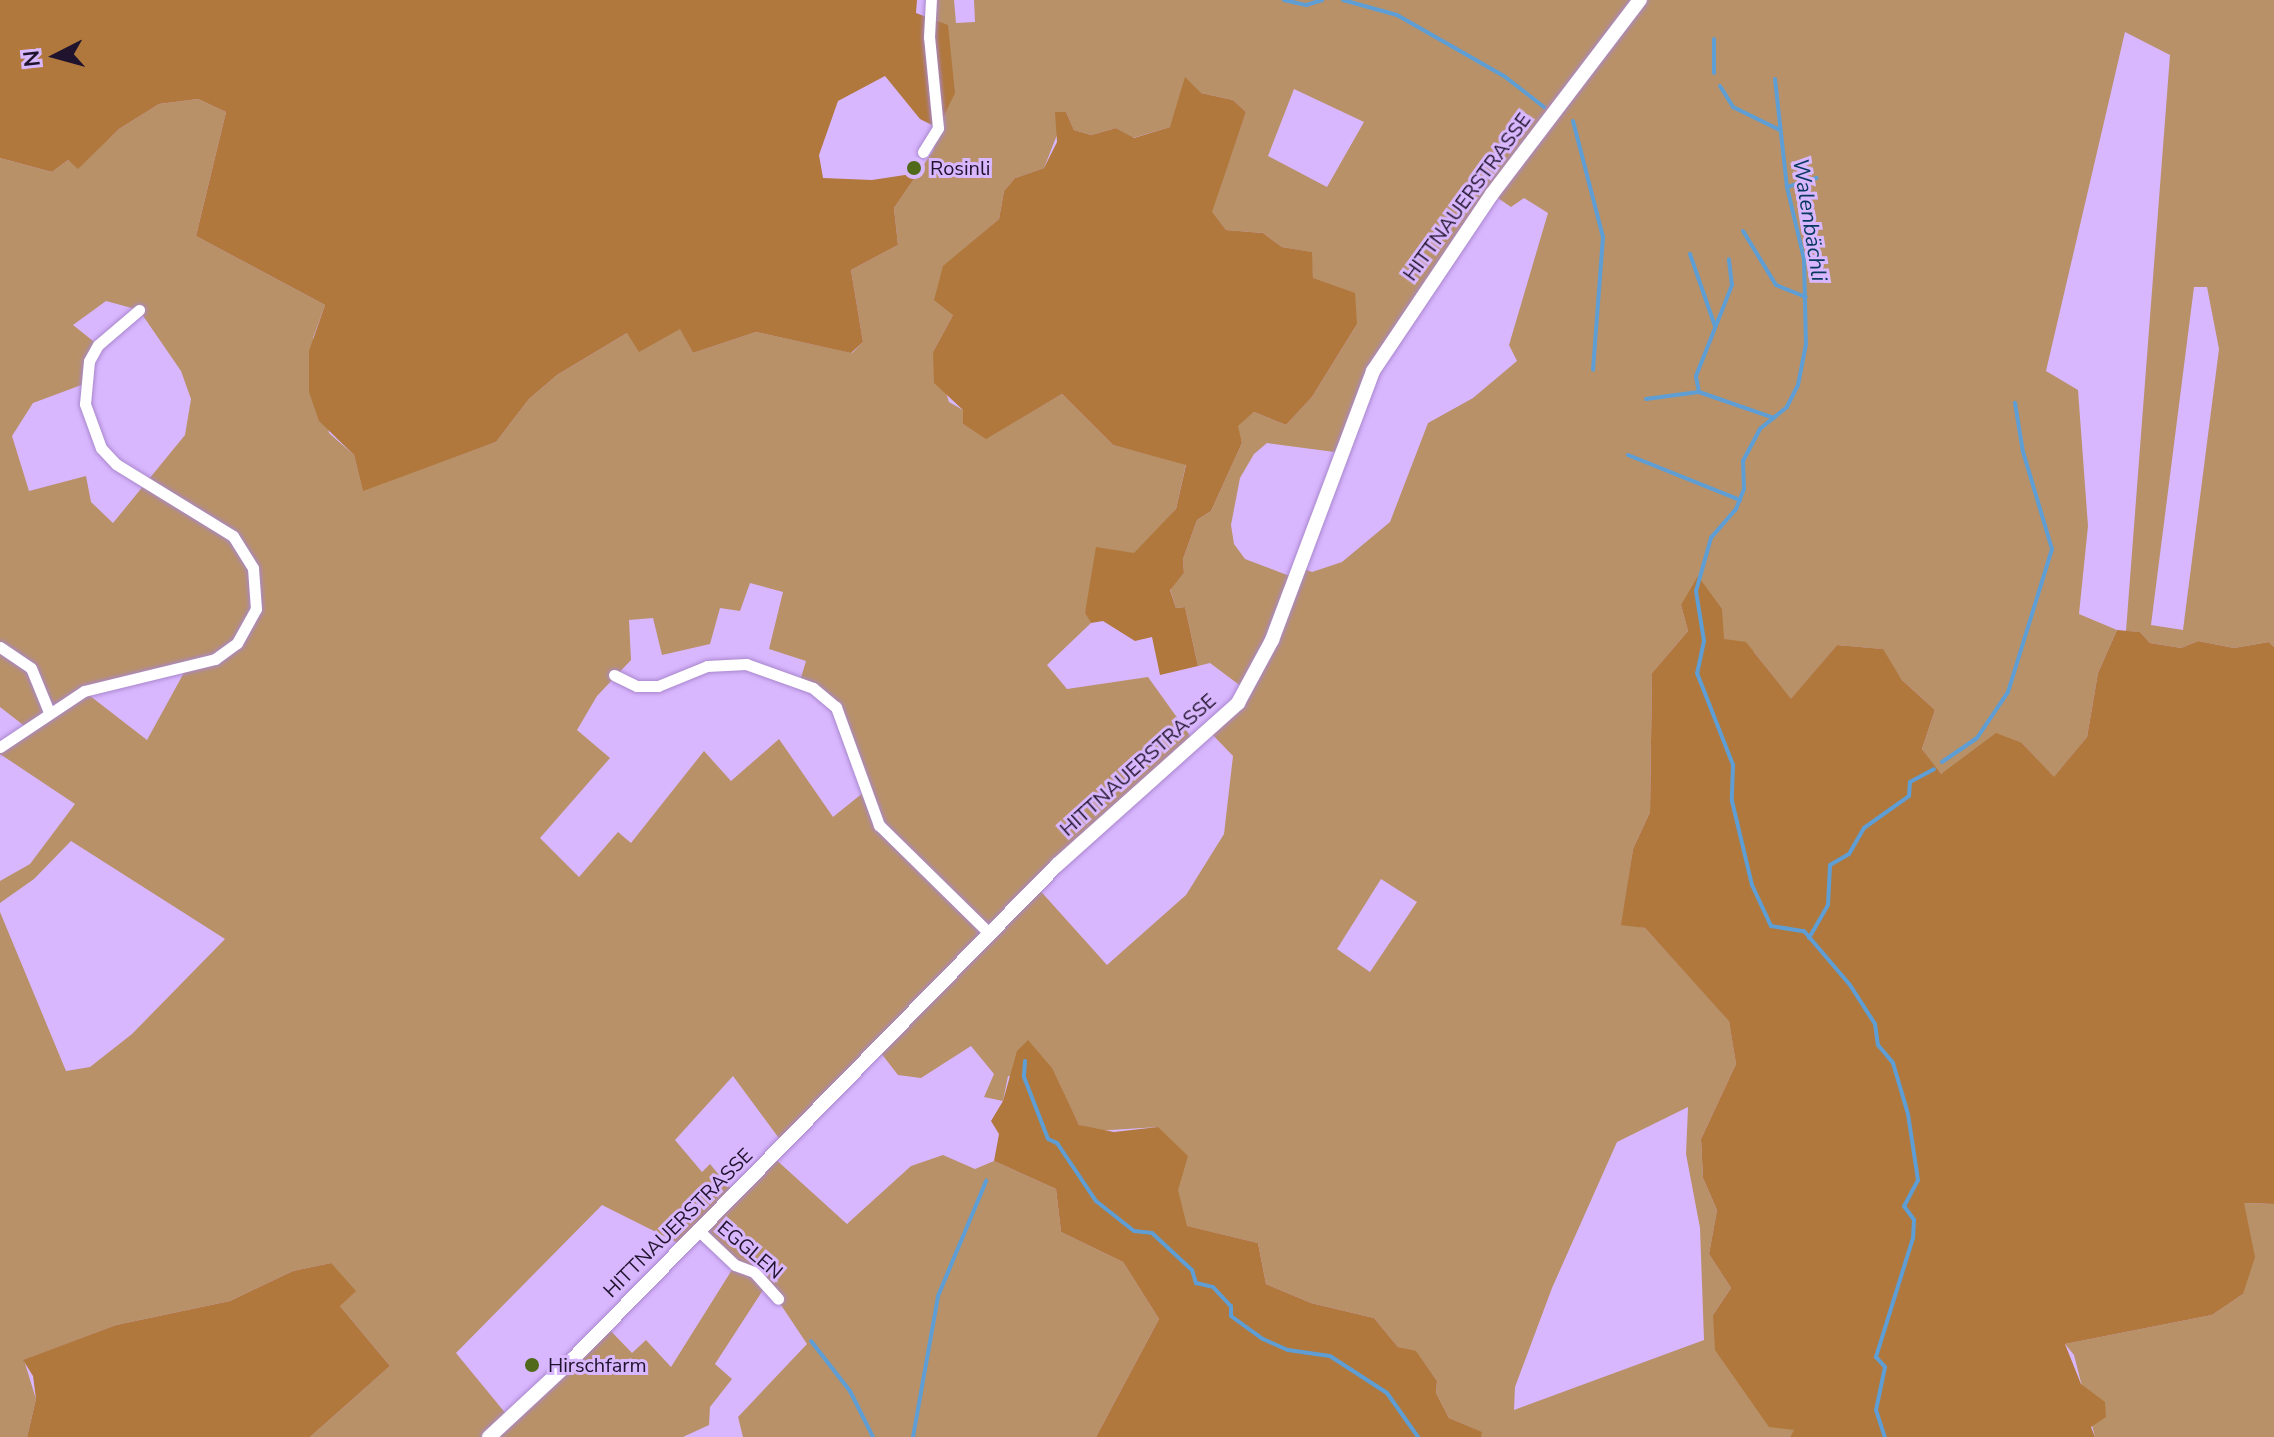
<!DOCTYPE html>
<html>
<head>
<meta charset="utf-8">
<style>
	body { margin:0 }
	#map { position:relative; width:2274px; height:1437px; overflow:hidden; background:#d9b7ff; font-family:"Nunito Sans",sans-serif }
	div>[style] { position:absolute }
	.green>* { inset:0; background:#b89169 }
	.forest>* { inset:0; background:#b0783c }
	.stream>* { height:4px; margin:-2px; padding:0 2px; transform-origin:2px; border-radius:2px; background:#5e9ed4 }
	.roads { filter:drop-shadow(0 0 2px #a987cc) drop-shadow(0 0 2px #a987cc) }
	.minor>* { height:11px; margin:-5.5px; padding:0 5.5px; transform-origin:5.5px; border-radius:5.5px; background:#fff }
	.tertiary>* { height:14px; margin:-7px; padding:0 7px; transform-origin:7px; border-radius:7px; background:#fff }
	.dots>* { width:22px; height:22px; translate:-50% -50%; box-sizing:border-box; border:4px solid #d9b7ff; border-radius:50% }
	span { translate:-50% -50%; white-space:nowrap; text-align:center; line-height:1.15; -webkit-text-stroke:6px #d9b7ff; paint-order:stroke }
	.poi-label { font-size:20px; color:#20132d }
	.left { translate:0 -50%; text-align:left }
	.street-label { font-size:20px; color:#20132d }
	.water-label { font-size:22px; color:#07395d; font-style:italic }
	.north { position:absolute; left:16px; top:16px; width:80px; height:80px; -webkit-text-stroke:6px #d9b7ff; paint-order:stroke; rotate:264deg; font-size:22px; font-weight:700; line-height:32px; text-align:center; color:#20132d }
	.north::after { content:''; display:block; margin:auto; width:28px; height:36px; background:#20132d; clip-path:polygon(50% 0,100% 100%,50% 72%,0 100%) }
</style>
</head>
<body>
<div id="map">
	<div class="green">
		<div style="clip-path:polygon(evenodd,931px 0,954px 0,956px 23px,975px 22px,974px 0,2274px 0,2274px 647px,2269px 642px,2234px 648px,2198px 641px,2181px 648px,2150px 643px,2140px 632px,2126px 631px,2170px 55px,2125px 32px,2046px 371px,2078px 390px,2088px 526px,2079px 614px,2117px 630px,2098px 673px,2087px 737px,2054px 778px,2022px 743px,1940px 774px,1922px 749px,1935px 710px,1902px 680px,1882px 649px,1837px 645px,1791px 700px,1754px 652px,1718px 655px,1681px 605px,1688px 631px,1652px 673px,1650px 812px,1633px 849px,1622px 924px,1645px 928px,1729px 1020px,1736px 1064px,1701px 1139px,1703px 1178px,1717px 1210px,1709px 1254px,1731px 1288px,1713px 1315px,1795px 1430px,1790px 1437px,1481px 1437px,1481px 1432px,1449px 1418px,1436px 1393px,1437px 1381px,1416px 1352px,1398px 1347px,1374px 1318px,1311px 1303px,1266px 1284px,1258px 1243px,1186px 1226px,1158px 1127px,1095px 1131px,1079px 1125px,1061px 1089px,1008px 1076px,1003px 1101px,984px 1097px,994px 1074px,971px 1046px,921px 1078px,898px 1075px,877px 1048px,784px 1145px,733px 1076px,675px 1140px,702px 1172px,710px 1164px,734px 1193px,772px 1156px,847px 1224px,911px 1166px,943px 1155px,975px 1169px,994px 1161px,1056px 1189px,1061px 1232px,1123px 1262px,1159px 1319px,1096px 1437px,743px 1437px,738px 1417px,807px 1344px,767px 1284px,715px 1364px,732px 1379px,710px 1407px,709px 1425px,683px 1437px,310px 1437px,390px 1366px,340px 1306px,331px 1263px,293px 1271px,230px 1301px,116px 1325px,24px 1360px,36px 1399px,27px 1437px,0 1437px,0 912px,66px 1071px,90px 1067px,132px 1034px,225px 939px,71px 841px,34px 879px,0 903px,0 881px,30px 864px,75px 804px,0 754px,0 747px,27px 728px,0 707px,0 158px,52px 172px,68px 160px,78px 168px,119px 129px,159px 104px,198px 99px,226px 112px,196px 236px,325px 305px,313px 338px,329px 433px,354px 455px,363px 490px,496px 442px,529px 399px,557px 375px,627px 333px,680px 328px,693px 353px,756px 332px,852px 353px,863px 342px,851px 270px,898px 245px,894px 208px,933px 151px,938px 128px,931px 0,1294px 89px,1364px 122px,1327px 187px,1268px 156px,1294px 89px,931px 0,1201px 93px,1233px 100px,1246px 112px,1211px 212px,1226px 230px,1263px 233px,1282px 247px,1311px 252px,1313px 278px,1357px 324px,1312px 397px,1286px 425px,1254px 412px,1237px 426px,1242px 443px,1211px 511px,1197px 520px,1183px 559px,1184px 573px,1170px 589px,1176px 608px,1185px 607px,1198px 666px,1210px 663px,1246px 690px,1210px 732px,1233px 756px,1224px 834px,1186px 895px,1107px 965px,1036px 886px,1196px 744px,1148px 677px,1067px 689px,1047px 665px,1091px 623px,1085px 612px,1176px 509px,1186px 464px,1113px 445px,1062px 394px,986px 438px,963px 424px,963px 410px,949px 402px,933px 352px,953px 315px,943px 267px,999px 219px,1004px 191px,1015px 178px,1044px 168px,1066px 112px,1074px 130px,1091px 135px,1116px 128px,1133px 138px,1170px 127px,1201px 93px,931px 0,1492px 194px,1511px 207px,1524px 198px,1548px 213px,1509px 345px,1517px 361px,1473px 398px,1428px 423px,1390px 522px,1342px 562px,1312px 572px,1299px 567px,1295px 578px,1245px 559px,1234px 544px,1231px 525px,1240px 478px,1254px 454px,1267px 443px,1342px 453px,1398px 328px,1492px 194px,931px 0,2194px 287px,2207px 287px,2219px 349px,2183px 630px,2151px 625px,2194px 287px,931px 0,106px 301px,139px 310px,181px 371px,191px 399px,185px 435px,113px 523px,91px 502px,86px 476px,29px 491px,12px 436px,33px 403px,84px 384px,98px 345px,73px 325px,106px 301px,931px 0,750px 583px,783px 592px,769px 649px,806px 661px,800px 681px,836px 707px,864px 792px,833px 817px,779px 739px,731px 781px,704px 751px,631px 843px,618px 832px,579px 877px,540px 838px,610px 758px,577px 730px,597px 696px,631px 660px,629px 620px,653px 618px,662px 655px,710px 644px,720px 608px,740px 611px,750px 583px,931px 0,186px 669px,147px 740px,85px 692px,186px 669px,931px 0,1381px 879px,1417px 902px,1370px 972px,1337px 949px,1381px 879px,931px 0,1688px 1107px,1686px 1154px,1700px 1228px,1704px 1340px,1514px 1410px,1515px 1387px,1552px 1288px,1617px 1142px,1688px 1107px,931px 0,602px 1205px,682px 1245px,698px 1229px,735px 1265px,671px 1367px,646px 1340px,632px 1353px,606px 1326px,511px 1420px,456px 1353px,602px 1205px)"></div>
		<div style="clip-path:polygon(2244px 1203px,2274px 1204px,2274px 1437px,2095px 1437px,2074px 1355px,2065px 1344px,2212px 1315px,2243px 1294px)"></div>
	</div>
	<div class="forest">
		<div style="clip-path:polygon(0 0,917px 0,916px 13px,948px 25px,955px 93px,938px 128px,920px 119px,885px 76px,838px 101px,819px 155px,823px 178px,872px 180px,918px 173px,894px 208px,898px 245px,851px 270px,863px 342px,851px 353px,756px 332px,693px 353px,680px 329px,639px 352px,627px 333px,557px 375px,529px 399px,496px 442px,363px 491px,354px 455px,319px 421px,309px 392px,309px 351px,325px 305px,196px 236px,226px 112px,198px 99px,159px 104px,119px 129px,78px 169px,68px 160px,52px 172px,0 158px)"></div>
		<div style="clip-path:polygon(1185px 77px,1201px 93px,1233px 100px,1246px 112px,1212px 212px,1226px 230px,1263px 233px,1282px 247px,1312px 252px,1313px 278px,1355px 293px,1357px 324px,1312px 397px,1286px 425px,1254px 412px,1238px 426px,1242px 443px,1211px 511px,1197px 520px,1183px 559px,1184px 573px,1170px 590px,1176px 608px,1185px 607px,1198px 666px,1160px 675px,1152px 637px,1135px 641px,1103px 621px,1091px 623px,1085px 613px,1096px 547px,1134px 553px,1176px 509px,1186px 465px,1113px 445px,1062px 394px,986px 439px,963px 424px,963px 410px,934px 383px,933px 352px,953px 315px,934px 300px,943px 266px,999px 219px,1004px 191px,1015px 178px,1044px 168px,1057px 142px,1055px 112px,1066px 112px,1074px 130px,1091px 135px,1116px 128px,1134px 138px,1170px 127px)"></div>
		<div style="clip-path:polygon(1698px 576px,1722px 609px,1724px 639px,1746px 642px,1791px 699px,1837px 645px,1883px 649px,1902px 680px,1935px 710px,1922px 749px,1941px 774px,1996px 733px,2022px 743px,2054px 777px,2087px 737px,2098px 673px,2117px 630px,2140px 632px,2150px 643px,2181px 648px,2198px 641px,2234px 648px,2269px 642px,2274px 647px,2274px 1204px,2244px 1203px,2255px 1257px,2243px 1294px,2212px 1315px,2065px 1344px,2081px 1384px,2105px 1402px,2106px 1417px,2091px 1427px,2095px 1437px,1790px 1437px,1794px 1430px,1769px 1427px,1715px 1350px,1713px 1315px,1731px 1288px,1709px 1254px,1717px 1210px,1703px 1178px,1701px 1139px,1736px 1064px,1729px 1021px,1645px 928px,1621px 925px,1633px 849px,1650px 812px,1652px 673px,1688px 631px,1681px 605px)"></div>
		<div style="clip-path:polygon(1028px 1040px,1052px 1068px,1079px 1125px,1114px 1132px,1158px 1127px,1188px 1156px,1178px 1190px,1187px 1226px,1258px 1243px,1266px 1284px,1311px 1303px,1374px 1318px,1398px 1347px,1416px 1351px,1437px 1381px,1436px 1393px,1449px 1418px,1482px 1432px,1481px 1437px,1096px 1437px,1159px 1319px,1123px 1262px,1061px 1232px,1056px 1189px,994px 1161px,999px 1134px,991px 1121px,1003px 1101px,1017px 1051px)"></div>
		<div style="clip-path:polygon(331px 1263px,356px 1291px,340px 1306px,390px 1366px,310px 1437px,27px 1437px,36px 1399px,33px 1376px,23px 1360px,116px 1325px,230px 1301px,293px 1271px)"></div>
	</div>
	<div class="stream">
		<div style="left:1284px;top:0;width:23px;rotate:13deg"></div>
		<div style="left:1306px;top:5px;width:17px;rotate:-17deg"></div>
		<div style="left:1343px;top:0;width:56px;rotate:15.5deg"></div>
		<div style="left:1397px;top:15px;width:123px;rotate:29.7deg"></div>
		<div style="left:1504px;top:76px;width:51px;rotate:37.8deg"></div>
		<div style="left:1714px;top:39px;width:34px;rotate:90deg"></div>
		<div style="left:1775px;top:79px;width:109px;rotate:83.7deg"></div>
		<div style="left:1787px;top:187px;width:74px;rotate:76.7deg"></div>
		<div style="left:1804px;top:259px;width:85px;rotate:88.7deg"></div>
		<div style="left:1806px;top:344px;width:42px;rotate:101deg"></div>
		<div style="left:1798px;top:385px;width:25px;rotate:117deg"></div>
		<div style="left:1787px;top:407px;width:35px;rotate:141deg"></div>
		<div style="left:1760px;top:429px;width:36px;rotate:118deg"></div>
		<div style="left:1743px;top:461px;width:28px;rotate:88deg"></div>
		<div style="left:1744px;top:489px;width:22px;rotate:112deg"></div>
		<div style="left:1736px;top:509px;width:38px;rotate:131deg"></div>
		<div style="left:1711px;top:538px;width:55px;rotate:105.8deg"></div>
		<div style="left:1696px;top:591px;width:51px;rotate:80.9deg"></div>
		<div style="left:1704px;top:641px;width:33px;rotate:102deg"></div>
		<div style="left:1697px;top:673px;width:99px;rotate:68.6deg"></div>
		<div style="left:1733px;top:765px;width:36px;rotate:92deg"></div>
		<div style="left:1732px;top:801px;width:86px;rotate:76.6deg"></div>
		<div style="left:1752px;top:885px;width:45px;rotate:65.1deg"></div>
		<div style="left:1771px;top:926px;width:33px;rotate:9deg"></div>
		<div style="left:1804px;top:931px;width:71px;rotate:49.6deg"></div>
		<div style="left:1850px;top:985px;width:46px;rotate:57.3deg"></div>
		<div style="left:1875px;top:1024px;width:21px;rotate:82deg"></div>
		<div style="left:1878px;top:1045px;width:23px;rotate:50deg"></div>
		<div style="left:1893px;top:1063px;width:53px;rotate:73.6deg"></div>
		<div style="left:1908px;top:1114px;width:67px;rotate:81.4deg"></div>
		<div style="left:1918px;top:1180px;width:30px;rotate:118deg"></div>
		<div style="left:1904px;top:1206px;width:17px;rotate:54deg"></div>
		<div style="left:1914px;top:1220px;width:18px;rotate:93deg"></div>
		<div style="left:1913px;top:1238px;width:125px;rotate:107.3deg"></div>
		<div style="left:1876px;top:1357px;width:13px;rotate:48deg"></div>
		<div style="left:1885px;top:1367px;width:44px;rotate:101.8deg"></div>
		<div style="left:1876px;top:1410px;width:28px;rotate:72deg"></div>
		<div style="left:1720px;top:86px;width:25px;rotate:58deg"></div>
		<div style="left:1733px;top:107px;width:52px;rotate:26.1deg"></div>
		<div style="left:1573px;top:121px;width:120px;rotate:75.5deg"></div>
		<div style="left:1603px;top:237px;width:133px;rotate:94.3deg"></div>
		<div style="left:1787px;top:187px;width:31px;rotate:-17deg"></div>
		<div style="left:1743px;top:231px;width:63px;rotate:58.6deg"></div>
		<div style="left:1776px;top:285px;width:32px;rotate:22deg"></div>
		<div style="left:1690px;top:254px;width:76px;rotate:70.9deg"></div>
		<div style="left:1699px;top:392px;width:16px;rotate:-101deg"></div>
		<div style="left:1696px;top:376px;width:98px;rotate:-68.4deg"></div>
		<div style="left:1732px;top:285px;width:26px;rotate:-97deg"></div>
		<div style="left:1646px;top:399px;width:53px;rotate:-7.5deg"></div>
		<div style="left:1699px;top:392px;width:79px;rotate:19.1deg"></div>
		<div style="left:1628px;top:455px;width:121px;rotate:21.9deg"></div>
		<div style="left:1942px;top:762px;width:42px;rotate:-34.4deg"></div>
		<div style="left:1977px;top:738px;width:55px;rotate:-56deg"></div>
		<div style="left:2008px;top:692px;width:150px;rotate:-72.9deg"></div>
		<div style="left:2052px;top:549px;width:101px;rotate:-106.6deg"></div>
		<div style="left:2023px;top:452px;width:50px;rotate:-99.3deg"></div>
		<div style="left:1809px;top:938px;width:38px;rotate:-60deg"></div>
		<div style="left:1828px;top:905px;width:40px;rotate:-87.1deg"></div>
		<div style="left:1830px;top:865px;width:22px;rotate:-30deg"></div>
		<div style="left:1849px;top:854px;width:30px;rotate:-60deg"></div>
		<div style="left:1864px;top:828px;width:55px;rotate:-35.4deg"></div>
		<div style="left:1909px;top:796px;width:14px;rotate:-86deg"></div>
		<div style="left:1910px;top:782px;width:27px;rotate:-28deg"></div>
		<div style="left:1025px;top:1061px;width:16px;rotate:94deg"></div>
		<div style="left:1024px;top:1077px;width:66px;rotate:68.8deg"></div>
		<div style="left:1048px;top:1139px;width:10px;rotate:24deg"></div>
		<div style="left:1057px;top:1143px;width:70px;rotate:56.1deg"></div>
		<div style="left:1096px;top:1201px;width:48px;rotate:38.3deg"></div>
		<div style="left:1134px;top:1231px;width:18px;rotate:6deg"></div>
		<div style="left:1152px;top:1233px;width:54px;rotate:42.8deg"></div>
		<div style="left:1192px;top:1270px;width:14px;rotate:73deg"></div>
		<div style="left:1196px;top:1283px;width:17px;rotate:13deg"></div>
		<div style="left:1213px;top:1287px;width:26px;rotate:47deg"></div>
		<div style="left:1231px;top:1306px;width:10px;rotate:90deg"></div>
		<div style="left:1231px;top:1316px;width:39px;rotate:36deg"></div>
		<div style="left:1263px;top:1339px;width:27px;rotate:24deg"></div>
		<div style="left:1288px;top:1350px;width:42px;rotate:8.1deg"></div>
		<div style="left:1330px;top:1356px;width:68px;rotate:33deg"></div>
		<div style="left:1387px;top:1393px;width:54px;rotate:54.8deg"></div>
		<div style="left:811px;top:1341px;width:63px;rotate:52deg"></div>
		<div style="left:850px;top:1391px;width:51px;rotate:63.4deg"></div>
		<div style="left:913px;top:1437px;width:143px;rotate:-79.9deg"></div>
		<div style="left:938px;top:1296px;width:125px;rotate:-67.3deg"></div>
	</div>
	<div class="roads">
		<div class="minor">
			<div style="left:923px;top:152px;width:28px;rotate:-58deg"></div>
			<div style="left:938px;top:128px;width:91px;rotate:-95.6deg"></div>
			<div style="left:929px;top:37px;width:37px;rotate:-87deg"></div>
			<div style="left:0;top:647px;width:37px;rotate:34deg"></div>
			<div style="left:31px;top:668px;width:48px;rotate:67.8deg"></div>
			<div style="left:614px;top:675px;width:25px;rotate:26deg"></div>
			<div style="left:637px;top:686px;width:21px"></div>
			<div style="left:658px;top:686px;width:53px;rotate:-22.2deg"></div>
			<div style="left:707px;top:666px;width:39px;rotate:-3deg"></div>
			<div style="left:746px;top:664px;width:71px;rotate:19.7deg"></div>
			<div style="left:813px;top:688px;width:30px;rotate:40deg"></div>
			<div style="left:836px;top:707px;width:126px;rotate:70deg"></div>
			<div style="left:879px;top:825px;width:154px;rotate:44.5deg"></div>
			<div style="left:0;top:747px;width:101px;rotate:-33.7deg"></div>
			<div style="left:84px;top:691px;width:135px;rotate:-13.7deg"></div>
			<div style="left:215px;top:659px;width:27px;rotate:-36deg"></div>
			<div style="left:237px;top:643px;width:39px;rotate:-61deg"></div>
			<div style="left:256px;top:609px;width:41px;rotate:-94.2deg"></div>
			<div style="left:253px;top:568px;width:38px;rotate:-122deg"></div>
			<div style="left:233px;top:536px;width:137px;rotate:-148.4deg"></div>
			<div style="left:116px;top:464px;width:22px;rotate:-133deg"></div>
			<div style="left:101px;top:448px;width:47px;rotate:-110deg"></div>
			<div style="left:85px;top:404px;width:43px;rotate:-84.7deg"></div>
			<div style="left:89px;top:361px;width:18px;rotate:-61deg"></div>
			<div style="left:98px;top:345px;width:54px;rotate:-40.5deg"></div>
			<div style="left:697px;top:1229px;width:52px;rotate:43.5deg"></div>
			<div style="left:735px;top:1265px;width:20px;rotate:20deg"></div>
			<div style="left:754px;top:1272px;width:36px;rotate:48deg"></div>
		</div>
		<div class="tertiary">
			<div style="left:489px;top:1437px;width:116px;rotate:-42.9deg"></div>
			<div style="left:574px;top:1358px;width:690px;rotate:-45.59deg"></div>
			<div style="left:1057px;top:865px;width:243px;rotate:-41.8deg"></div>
			<div style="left:1238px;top:703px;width:72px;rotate:-61.6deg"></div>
			<div style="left:1272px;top:640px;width:287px;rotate:-69.4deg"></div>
			<div style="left:1373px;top:371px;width:213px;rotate:-56.1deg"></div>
			<div style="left:1492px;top:194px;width:244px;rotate:-52.7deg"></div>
		</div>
	</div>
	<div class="dots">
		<div style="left:914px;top:168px;background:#50691a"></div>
		<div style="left:532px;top:1365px;background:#50691a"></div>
	</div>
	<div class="poi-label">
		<span class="left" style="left:930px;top:168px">Rosinli</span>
		<span class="left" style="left:548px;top:1365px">Hirschfarm</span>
	</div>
	<div class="street-label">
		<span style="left:1467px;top:197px;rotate:-54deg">HITTNAUERSTRASSE</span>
		<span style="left:1138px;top:765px;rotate:-42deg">HITTNAUERSTRASSE</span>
		<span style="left:678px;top:1223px;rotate:-45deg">HITTNAUERSTRASSE</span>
		<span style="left:750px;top:1250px;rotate:40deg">EGGLEN</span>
	</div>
	<div class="water-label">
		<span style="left:1809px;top:220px;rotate:81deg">Walenbächli</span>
	</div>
	<div class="north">N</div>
</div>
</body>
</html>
